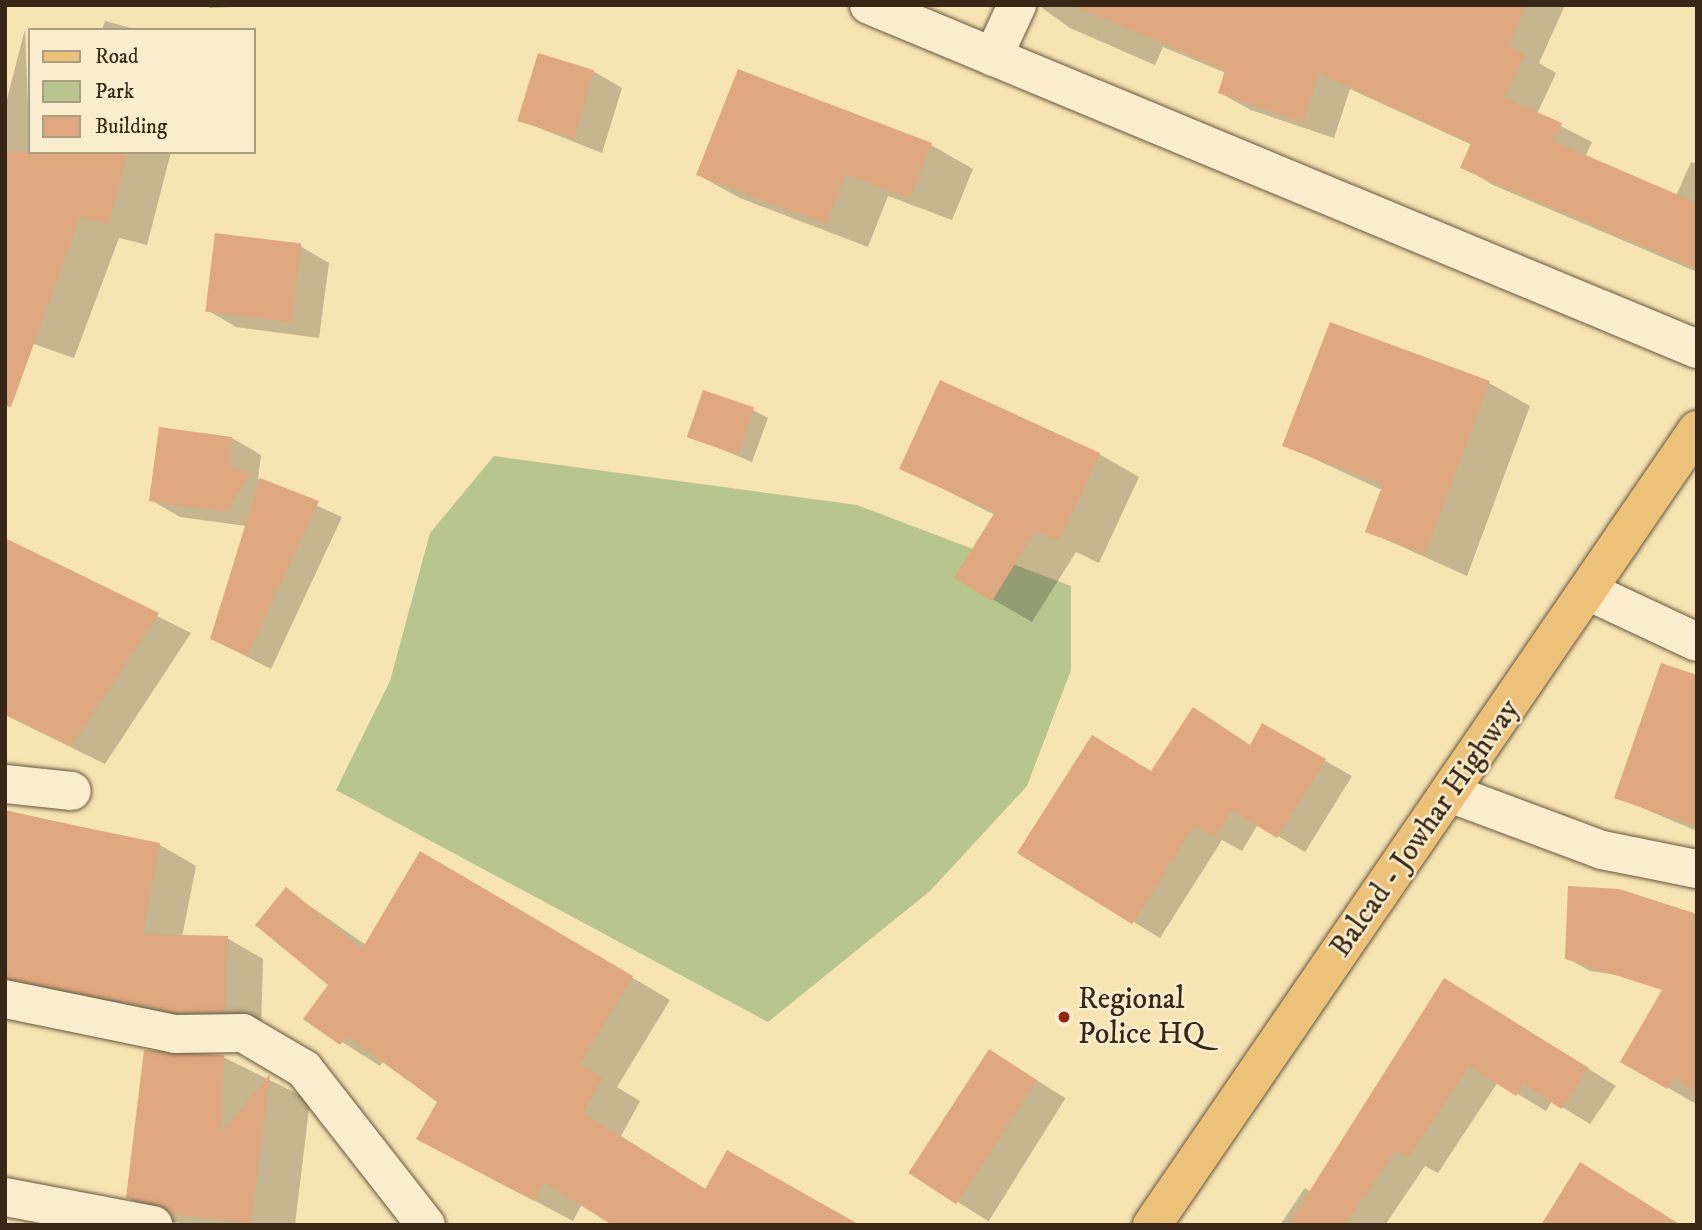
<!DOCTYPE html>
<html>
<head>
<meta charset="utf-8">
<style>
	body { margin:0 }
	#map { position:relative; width:1702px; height:1230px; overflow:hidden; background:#f7e4b3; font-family:"IM FELL DW Pica",serif }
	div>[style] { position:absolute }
	.green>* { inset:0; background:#b9c58f }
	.shadow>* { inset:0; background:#0003; transform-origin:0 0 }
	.building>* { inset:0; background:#e0a87f; transform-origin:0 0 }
	.roads { filter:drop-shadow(0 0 2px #68563e) drop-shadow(0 0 2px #68563e) }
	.street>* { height:38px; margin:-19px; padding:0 19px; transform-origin:19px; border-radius:19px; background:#faedce }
	.secondary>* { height:38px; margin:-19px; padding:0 19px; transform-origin:19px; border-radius:19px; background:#faedce }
	.primary>* { height:38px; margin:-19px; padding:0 19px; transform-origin:19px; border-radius:19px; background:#ecc27a }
	.dots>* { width:19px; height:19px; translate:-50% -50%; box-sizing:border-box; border:4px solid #faedce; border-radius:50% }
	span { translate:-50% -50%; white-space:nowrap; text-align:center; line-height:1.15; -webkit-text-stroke:5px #faedce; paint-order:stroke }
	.street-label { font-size:30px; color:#382617 }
	.poi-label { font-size:30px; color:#382617 }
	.left { translate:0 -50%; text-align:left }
	.frame { position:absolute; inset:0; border:7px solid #382617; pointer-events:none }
	.legend { position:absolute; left:28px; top:28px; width:228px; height:126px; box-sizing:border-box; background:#faedce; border:2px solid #ac9d85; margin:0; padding:9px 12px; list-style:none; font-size:21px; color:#382617 }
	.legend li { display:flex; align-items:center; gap:14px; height:35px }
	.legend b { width:35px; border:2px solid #ac9d85 }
</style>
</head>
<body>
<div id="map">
	<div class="green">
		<div style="clip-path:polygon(494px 456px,857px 505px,1071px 586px,1071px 670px,1027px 786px,930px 891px,768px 1022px,336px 790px,390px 681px,430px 533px)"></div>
	</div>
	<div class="shadow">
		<div style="clip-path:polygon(205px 5px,258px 5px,259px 6px,210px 8px)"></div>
		<div style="clip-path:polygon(1038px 5px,1565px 5px,1539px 63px,1556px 73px,1537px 114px,1592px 142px,1585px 157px,1676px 196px,1691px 162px,1697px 164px,1697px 272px,1493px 185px,1463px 167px,1472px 145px,1350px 89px,1334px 138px,1251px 110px,1220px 93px,1226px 73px,1163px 47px,1155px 65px,1070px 28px)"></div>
		<div style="clip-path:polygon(105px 21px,139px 30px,102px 30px)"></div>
		<div style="clip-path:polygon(25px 29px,30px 152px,171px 152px,147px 245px,119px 238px,74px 358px,5px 334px,5px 107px)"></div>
		<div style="clip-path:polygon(593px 71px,622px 88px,602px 153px,519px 120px)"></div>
		<div style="clip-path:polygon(739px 71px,931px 145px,973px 169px,952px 220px,888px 196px,868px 247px,740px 198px,698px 175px)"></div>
		<div style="clip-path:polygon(300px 246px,329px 263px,319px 338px,236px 327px,207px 310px)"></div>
		<div style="clip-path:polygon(1489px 383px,1530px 406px,1467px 576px,1367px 531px,1382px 490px,1284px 445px)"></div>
		<div style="clip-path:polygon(753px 410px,768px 418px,752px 462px,689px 436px)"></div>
		<div style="clip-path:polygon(232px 438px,261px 455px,258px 479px,342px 517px,271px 669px,212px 639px,246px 526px,180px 517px,151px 500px)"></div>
		<div style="clip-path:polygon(1099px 454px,1139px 477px,1099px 563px,1076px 552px,1032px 622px,956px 578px,995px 515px,901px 468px)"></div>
		<div style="clip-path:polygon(5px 540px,191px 633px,105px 764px,5px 715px)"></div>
		<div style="clip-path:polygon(1697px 677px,1697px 831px,1616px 797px)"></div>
		<div style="clip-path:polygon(1194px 710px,1251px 746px,1263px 726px,1352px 776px,1305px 852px,1258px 824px,1242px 851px,1222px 840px,1160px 938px,1019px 852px,1152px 772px)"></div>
		<div style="clip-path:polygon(5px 810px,160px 845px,196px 866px,182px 937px,227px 938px,263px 959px,261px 1031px,5px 984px)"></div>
		<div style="clip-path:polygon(459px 875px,670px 1000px,617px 1087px,640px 1101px,621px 1136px,707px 1190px,857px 1225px,582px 1204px,573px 1221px,419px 1139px,440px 1101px,384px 1060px,380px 1066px,306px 1019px,331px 985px,287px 890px,366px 945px)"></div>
		<div style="clip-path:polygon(1567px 958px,1697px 987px,1590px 971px)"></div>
		<div style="clip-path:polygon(1473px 997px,1616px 1086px,1590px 1124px,1552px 1101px,1546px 1111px,1498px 1082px,1438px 1173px,1425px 1166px,1385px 1225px,1280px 1225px,1305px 1188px,1311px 1192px)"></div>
		<div style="clip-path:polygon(1697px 1028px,1696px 1104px,1622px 1061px)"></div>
		<div style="left:990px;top:1051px;width:89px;height:145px;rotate:32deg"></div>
		<div style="clip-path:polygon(223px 1057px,310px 1100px,295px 1225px,191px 1225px,169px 1221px,127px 1197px)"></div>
	</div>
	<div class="building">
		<div style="clip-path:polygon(1073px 5px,1527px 5px,1508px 46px,1526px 54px,1505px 98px,1562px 123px,1553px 141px,1697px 203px,1697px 269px,1460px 168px,1471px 143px,1319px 73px,1303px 122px,1218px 93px,1225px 70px)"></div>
		<div style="left:538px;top:53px;width:59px;height:71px;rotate:17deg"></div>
		<div style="clip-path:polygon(738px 69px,932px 143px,910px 198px,846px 174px,826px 224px,696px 175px)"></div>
		<div style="clip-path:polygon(5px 152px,128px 152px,109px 224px,80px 217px,11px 407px,5px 406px)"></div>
		<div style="left:215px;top:233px;width:87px;height:79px;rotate:7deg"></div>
		<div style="clip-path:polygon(1330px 322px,1490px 381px,1425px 554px,1365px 532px,1383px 484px,1282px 446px)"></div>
		<div style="clip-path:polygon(940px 380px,1100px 453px,1059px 541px,1035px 531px,992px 601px,954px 578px,995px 512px,899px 469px)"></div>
		<div style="left:703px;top:390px;width:54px;height:50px;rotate:19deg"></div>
		<div style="clip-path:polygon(159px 427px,232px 437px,229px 466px,250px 474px,226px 512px,149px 501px)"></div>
		<div style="clip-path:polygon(260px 478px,319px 501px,247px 656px,210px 639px)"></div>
		<div style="clip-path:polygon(5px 538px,159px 613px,71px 746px,5px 714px)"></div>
		<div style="clip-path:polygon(1661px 663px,1697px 675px,1697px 826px,1614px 798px)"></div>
		<div style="clip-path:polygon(1193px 707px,1250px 745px,1262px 723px,1326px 759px,1277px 838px,1231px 810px,1215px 837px,1194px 826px,1132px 924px,1017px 853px,1092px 735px,1151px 771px)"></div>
		<div style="clip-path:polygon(5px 811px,160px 843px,143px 934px,228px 936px,225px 1011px,177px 1012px,5px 978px)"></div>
		<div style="clip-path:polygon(420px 851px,633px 976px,580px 1064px,603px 1077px,583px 1113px,705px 1189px,727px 1150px,860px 1225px,612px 1225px,544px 1182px,534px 1201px,416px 1139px,437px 1102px,347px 1036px,340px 1045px,303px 1019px,328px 985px,255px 925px,286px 887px,362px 949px)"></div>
		<div style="clip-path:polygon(1568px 886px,1619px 889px,1697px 914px,1697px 1091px,1674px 1077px,1667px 1089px,1620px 1062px,1662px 990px,1565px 959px)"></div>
		<div style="clip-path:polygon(1444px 978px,1589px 1068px,1561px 1109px,1524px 1084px,1516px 1096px,1469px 1066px,1408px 1158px,1396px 1150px,1345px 1225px,1288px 1225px)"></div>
		<div style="left:989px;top:1049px;width:57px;height:148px;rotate:33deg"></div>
		<div style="clip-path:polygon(144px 1050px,224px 1055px,221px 1133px,270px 1074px,251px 1223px,171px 1214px,158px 1204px,126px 1198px)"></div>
		<div style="clip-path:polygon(1580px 1162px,1681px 1225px,1541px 1225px)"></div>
	</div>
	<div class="roads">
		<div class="street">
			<div style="left:993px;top:57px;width:57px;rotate:-65.2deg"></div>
			<div style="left:1588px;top:591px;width:120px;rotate:25.1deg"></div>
			<div style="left:5px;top:784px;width:67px;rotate:6deg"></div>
			<div style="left:1452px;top:794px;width:160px;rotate:20.5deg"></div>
			<div style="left:1602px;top:850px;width:97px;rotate:11.3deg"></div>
			<div style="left:5px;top:999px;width:174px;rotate:11.6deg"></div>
			<div style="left:175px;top:1034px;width:68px;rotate:-0.8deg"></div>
			<div style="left:243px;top:1033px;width:71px;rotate:30.5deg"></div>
			<div style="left:304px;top:1069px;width:198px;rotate:52deg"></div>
			<div style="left:5px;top:1197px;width:151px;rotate:10.7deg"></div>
		</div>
		<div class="secondary">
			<div style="left:869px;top:5px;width:897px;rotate:22.56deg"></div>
		</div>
		<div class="primary">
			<div style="left:1152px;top:1225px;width:964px;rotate:-55.57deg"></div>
		</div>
	</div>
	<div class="dots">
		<div style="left:1064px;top:1017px;background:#8f2418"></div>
	</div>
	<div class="street-label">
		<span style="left:1426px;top:829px;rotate:-55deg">Balcad - Jowhar Highway</span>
	</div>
	<div class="poi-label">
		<span class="left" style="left:1078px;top:1017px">Regional<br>Police HQ</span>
	</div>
	<div class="frame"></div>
	<ul class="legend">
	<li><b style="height:9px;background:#ecc27a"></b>Road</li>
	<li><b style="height:19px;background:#b9c58f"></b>Park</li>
	<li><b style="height:19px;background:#e0a87f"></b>Building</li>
	</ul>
</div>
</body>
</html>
